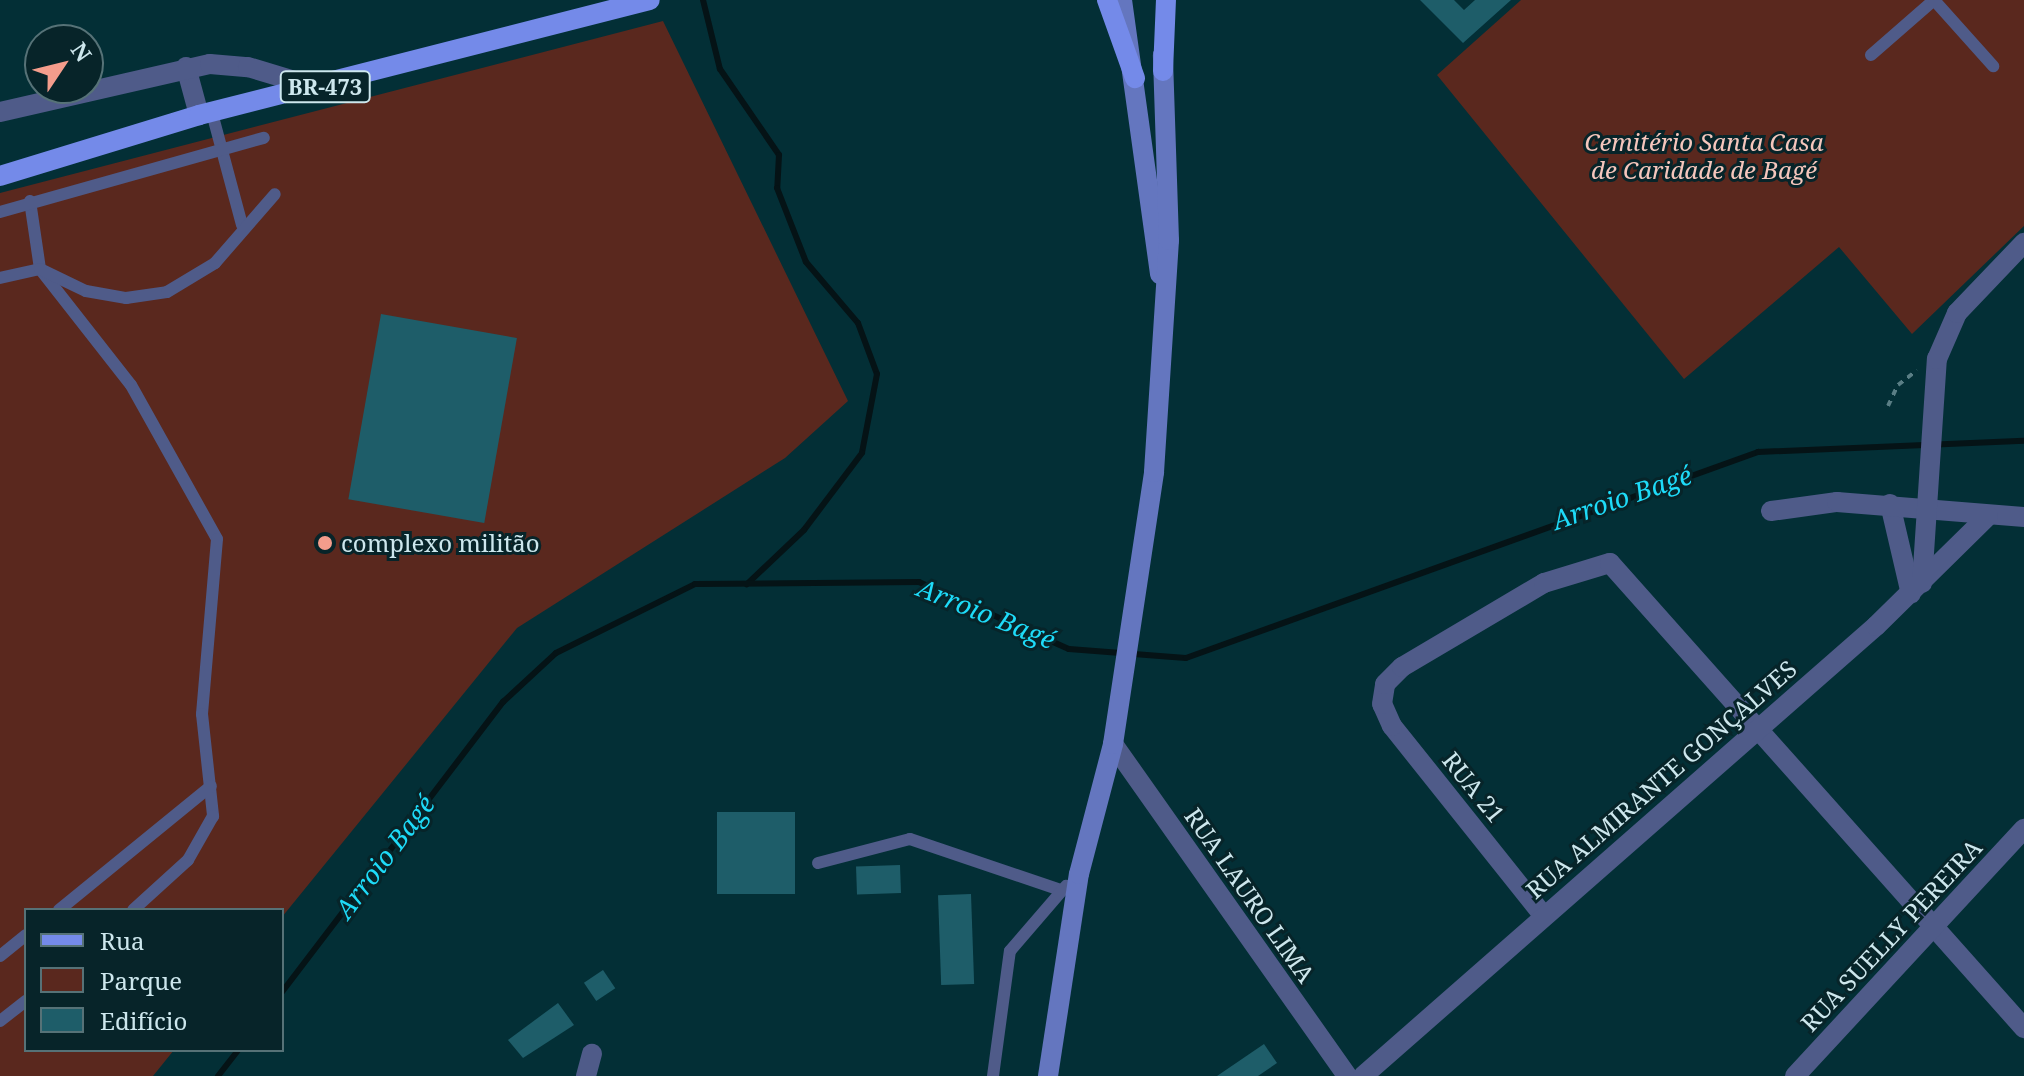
<!DOCTYPE html>
<html>
<head>
<meta charset="utf-8">
<style>
	body { margin:0 }
	#map { position:relative; width:2024px; height:1076px; overflow:hidden; background:#032f36; font-family:"Noto Serif",serif }
	div>[style] { position:absolute }
	.green>* { inset:0; background:#5a281e }
	.stream>* { height:6px; margin:-3px; padding:0 3px; transform-origin:3px; border-radius:3px; background:#051316 }
	.building>* { inset:0; background:#1e5d69; transform-origin:0 0 }
	.path>* { height:4px; margin-top:-2px; transform-origin:0; background:repeating-linear-gradient(90deg,#5a7e85 0 6px,transparent 0 12px) }
	.lane>* { height:12px; margin:-6px; padding:0 6px; transform-origin:6px; border-radius:6px; background:#4f5b89 }
	.street>* { height:20px; margin:-10px; padding:0 10px; transform-origin:10px; border-radius:10px; background:#4f5b89 }
	.secondary>* { height:20px; margin:-10px; padding:0 10px; transform-origin:10px; border-radius:10px; background:#6476bf }
	.primary>* { height:20px; margin:-10px; padding:0 10px; transform-origin:10px; border-radius:10px; background:#748ae9 }
	.dots>* { width:22px; height:22px; translate:-50% -50%; box-sizing:border-box; border:4px solid #072429; border-radius:50% }
	span { translate:-50% -50%; white-space:nowrap; text-align:center; line-height:1.15; -webkit-text-stroke:6px #072429; paint-order:stroke }
	.shield-label span { padding:2px 6px; background:#072429; border:2px solid; border-radius:6px; -webkit-text-stroke-width:0 }
	.shield-label { font-size:22px; color:#cde7ed; font-weight:700 }
	.park-label { font-size:24px; color:#f5c6bc; font-style:italic }
	.poi-label { font-size:24px; color:#cde7ed }
	.left { translate:0 -50%; text-align:left }
	.street-label { font-size:24px; color:#cde7ed }
	.water-label { font-size:26px; color:#1edbf8; font-style:italic }
	.legend { position:absolute; left:24px; top:908px; width:260px; height:144px; box-sizing:border-box; background:#072429; border:2px solid #567277; margin:0; padding:10px 14px; list-style:none; font-size:24px; color:#cde7ed }
	.legend li { display:flex; align-items:center; gap:16px; height:40px }
	.legend b { width:40px; border:2px solid #567277 }
	.north { position:absolute; left:24px; top:24px; width:80px; height:80px; box-sizing:border-box; background:#072429; border:2px solid #567277; border-radius:50%; rotate:55deg; font-size:22px; font-weight:700; line-height:32px; text-align:center; color:#cde7ed }
	.north::after { content:''; display:block; margin:auto; width:28px; height:36px; background:#f49d8c; clip-path:polygon(50% 0,100% 100%,50% 72%,0 100%) }
</style>
</head>
<body>
<div id="map">
	<div class="green">
		<div style="clip-path:polygon(1521px 0,2024px 0,2024px 226px,1912px 334px,1839px 247px,1684px 379px,1437px 75px)"></div>
		<div style="clip-path:polygon(663px 21px,848px 401px,785px 458px,517px 628px,282px 917px,282px 910px,26px 910px,26px 1050px,174px 1050px,153px 1076px,0 1076px,0 193px)"></div>
	</div>
	<div class="stream">
		<div style="left:703px;top:0;width:71px;rotate:76.2deg"></div>
		<div style="left:720px;top:69px;width:104px;rotate:55.5deg"></div>
		<div style="left:779px;top:155px;width:33px;rotate:93deg"></div>
		<div style="left:777px;top:188px;width:79px;rotate:68.6deg"></div>
		<div style="left:806px;top:262px;width:80px;rotate:49.6deg"></div>
		<div style="left:858px;top:323px;width:54px;rotate:69.6deg"></div>
		<div style="left:877px;top:374px;width:80px;rotate:100.8deg"></div>
		<div style="left:862px;top:453px;width:96px;rotate:127deg"></div>
		<div style="left:804px;top:530px;width:79px;rotate:136.5deg"></div>
		<div style="left:282px;top:992px;width:365px;rotate:-52.7deg"></div>
		<div style="left:503px;top:702px;width:72px;rotate:-42.8deg"></div>
		<div style="left:556px;top:653px;width:155px;rotate:-26.4deg"></div>
		<div style="left:695px;top:584px;width:224px;rotate:-0.5deg"></div>
		<div style="left:919px;top:582px;width:164px;rotate:24.1deg"></div>
		<div style="left:1069px;top:649px;width:117px;rotate:4.4deg"></div>
		<div style="left:1186px;top:658px;width:608px;rotate:-19.81deg"></div>
		<div style="left:1758px;top:452px;width:266px;rotate:-2.4deg"></div>
		<div style="left:218px;top:1076px;width:33px;rotate:-52deg"></div>
	</div>
	<div class="building">
		<div style="clip-path:polygon(1420px 0,1454px 0,1464px 10px,1475px 0,1511px 0,1463px 43px)"></div>
		<div style="left:381px;top:314px;width:138px;height:188px;rotate:10deg"></div>
		<div style="left:717px;top:812px;width:78px;height:82px"></div>
		<div style="left:900px;top:865px;width:28px;height:44px;rotate:88deg"></div>
		<div style="left:971px;top:894px;width:90px;height:33px;rotate:88deg"></div>
		<div style="left:603px;top:970px;width:22px;height:23px;rotate:56deg"></div>
		<div style="clip-path:polygon(558px 1003px,574px 1025px,523px 1058px,508px 1040px)"></div>
		<div style="clip-path:polygon(1264px 1044px,1277px 1063px,1258px 1076px,1217px 1076px)"></div>
	</div>
	<div class="path">
		<div style="left:1888px;top:406px;width:23px;rotate:-65deg"></div>
		<div style="left:1898px;top:385px;width:24px;rotate:-38deg"></div>
	</div>
	<div class="lane">
		<div style="left:1871px;top:55px;width:84px;rotate:-41.1deg"></div>
		<div style="left:1934px;top:0;width:89px;rotate:48.2deg"></div>
		<div style="left:212px;top:113px;width:116px;rotate:75deg"></div>
		<div style="left:30px;top:201px;width:69px;rotate:81.6deg"></div>
		<div style="left:40px;top:269px;width:147px;rotate:51.9deg"></div>
		<div style="left:131px;top:385px;width:176px;rotate:60.8deg"></div>
		<div style="left:217px;top:539px;width:176px;rotate:94.9deg"></div>
		<div style="left:202px;top:714px;width:103px;rotate:83.8deg"></div>
		<div style="left:213px;top:816px;width:51px;rotate:119.6deg"></div>
		<div style="left:188px;top:860px;width:74px;rotate:137.7deg"></div>
		<div style="left:0;top:212px;width:274px;rotate:-15.7deg"></div>
		<div style="left:0;top:278px;width:41px;rotate:-12.7deg"></div>
		<div style="left:40px;top:269px;width:51px;rotate:25.6deg"></div>
		<div style="left:86px;top:291px;width:41px;rotate:9.9deg"></div>
		<div style="left:126px;top:298px;width:41px;rotate:-8.3deg"></div>
		<div style="left:167px;top:292px;width:56px;rotate:-31.1deg"></div>
		<div style="left:215px;top:263px;width:91px;rotate:-49deg"></div>
		<div style="left:818px;top:863px;width:95px;rotate:-14.6deg"></div>
		<div style="left:910px;top:839px;width:159px;rotate:18.7deg"></div>
		<div style="left:59px;top:910px;width:196px;rotate:-39.2deg"></div>
		<div style="left:0;top:956px;width:33px;rotate:-39deg"></div>
		<div style="left:0;top:1021px;width:33px;rotate:-38deg"></div>
		<div style="left:993px;top:1076px;width:126px;rotate:-82.3deg"></div>
		<div style="left:1010px;top:951px;width:86px;rotate:-49.3deg"></div>
	</div>
	<div class="street">
		<div style="left:186px;top:67px;width:50px;rotate:74.8deg"></div>
		<div style="left:0;top:112px;width:215px;rotate:-12.9deg"></div>
		<div style="left:210px;top:64px;width:38px;rotate:5deg"></div>
		<div style="left:248px;top:67px;width:73px;rotate:16.7deg"></div>
		<div style="left:1890px;top:504px;width:92px;rotate:76.9deg"></div>
		<div style="left:1771px;top:511px;width:67px;rotate:-7.8deg"></div>
		<div style="left:1837px;top:502px;width:188px;rotate:4.6deg"></div>
		<div style="left:1922px;top:583px;width:225px;rotate:-86.2deg"></div>
		<div style="left:1937px;top:359px;width:50px;rotate:-66.5deg"></div>
		<div style="left:1957px;top:313px;width:97px;rotate:-46.3deg"></div>
		<div style="left:1113px;top:744px;width:406px;rotate:54.8deg"></div>
		<div style="left:1543px;top:915px;width:242px;rotate:-128.6deg"></div>
		<div style="left:1392px;top:726px;width:24px;rotate:-114deg"></div>
		<div style="left:1382px;top:704px;width:20px;rotate:-81deg"></div>
		<div style="left:1385px;top:684px;width:24px;rotate:-45deg"></div>
		<div style="left:1402px;top:667px;width:165px;rotate:-30.6deg"></div>
		<div style="left:1544px;top:583px;width:69px;rotate:-16.9deg"></div>
		<div style="left:1610px;top:563px;width:623px;rotate:48.32deg"></div>
		<div style="left:586px;top:1076px;width:23px;rotate:-75deg"></div>
		<div style="left:1363px;top:1076px;width:682px;rotate:-41.26deg"></div>
		<div style="left:1876px;top:626px;width:157px;rotate:-44.5deg"></div>
		<div style="left:1795px;top:1076px;width:337px;rotate:-47.2deg"></div>
	</div>
	<div class="secondary">
		<div style="left:1122px;top:0;width:277px;rotate:82.1deg"></div>
		<div style="left:1048px;top:1076px;width:204px;rotate:-81.3deg"></div>
		<div style="left:1079px;top:874px;width:134px;rotate:-75.3deg"></div>
		<div style="left:1113px;top:744px;width:275px;rotate:-81.4deg"></div>
		<div style="left:1154px;top:472px;width:232px;rotate:-86.3deg"></div>
		<div style="left:1169px;top:240px;width:185px;rotate:-91.9deg"></div>
	</div>
	<div class="primary">
		<div style="left:1107px;top:0;width:83px;rotate:70.3deg"></div>
		<div style="left:1163px;top:71px;width:71px;rotate:-87.6deg"></div>
		<div style="left:0;top:176px;width:208px;rotate:-17deg"></div>
		<div style="left:199px;top:115px;width:465px;rotate:-14.3deg"></div>
	</div>
	<div class="dots">
		<div style="left:325px;top:543px;background:#f49d8c"></div>
	</div>
	<div class="shield-label">
		<span style="left:325px;top:87px">BR-473</span>
	</div>
	<div class="park-label">
		<span style="left:1704px;top:156px">Cemitério Santa Casa<br>de Caridade de Bagé</span>
	</div>
	<div class="poi-label">
		<span class="left" style="left:341px;top:543px">complexo militão</span>
	</div>
	<div class="street-label">
		<span style="left:1661px;top:779px;rotate:-41deg">RUA ALMIRANTE GONÇALVES</span>
		<span style="left:1474px;top:787px;rotate:51deg">RUA 21</span>
		<span style="left:1250px;top:895px;rotate:55deg">RUA LAURO LIMA</span>
		<span style="left:1891px;top:935px;rotate:-47deg">RUA SUELLY PEREIRA</span>
	</div>
	<div class="water-label">
		<span style="left:1622px;top:498px;rotate:-19deg">Arroio Bagé</span>
		<span style="left:986px;top:614px;rotate:22deg">Arroio Bagé</span>
		<span style="left:385px;top:857px;rotate:-53deg">Arroio Bagé</span>
	</div>
	<ul class="legend">
	<li><b style="height:10px;background:#748ae9"></b>Rua</li>
	<li><b style="height:22px;background:#5a281e"></b>Parque</li>
	<li><b style="height:22px;background:#1e5d69"></b>Edifício</li>
	</ul>
	<div class="north">N</div>
</div>
</body>
</html>
